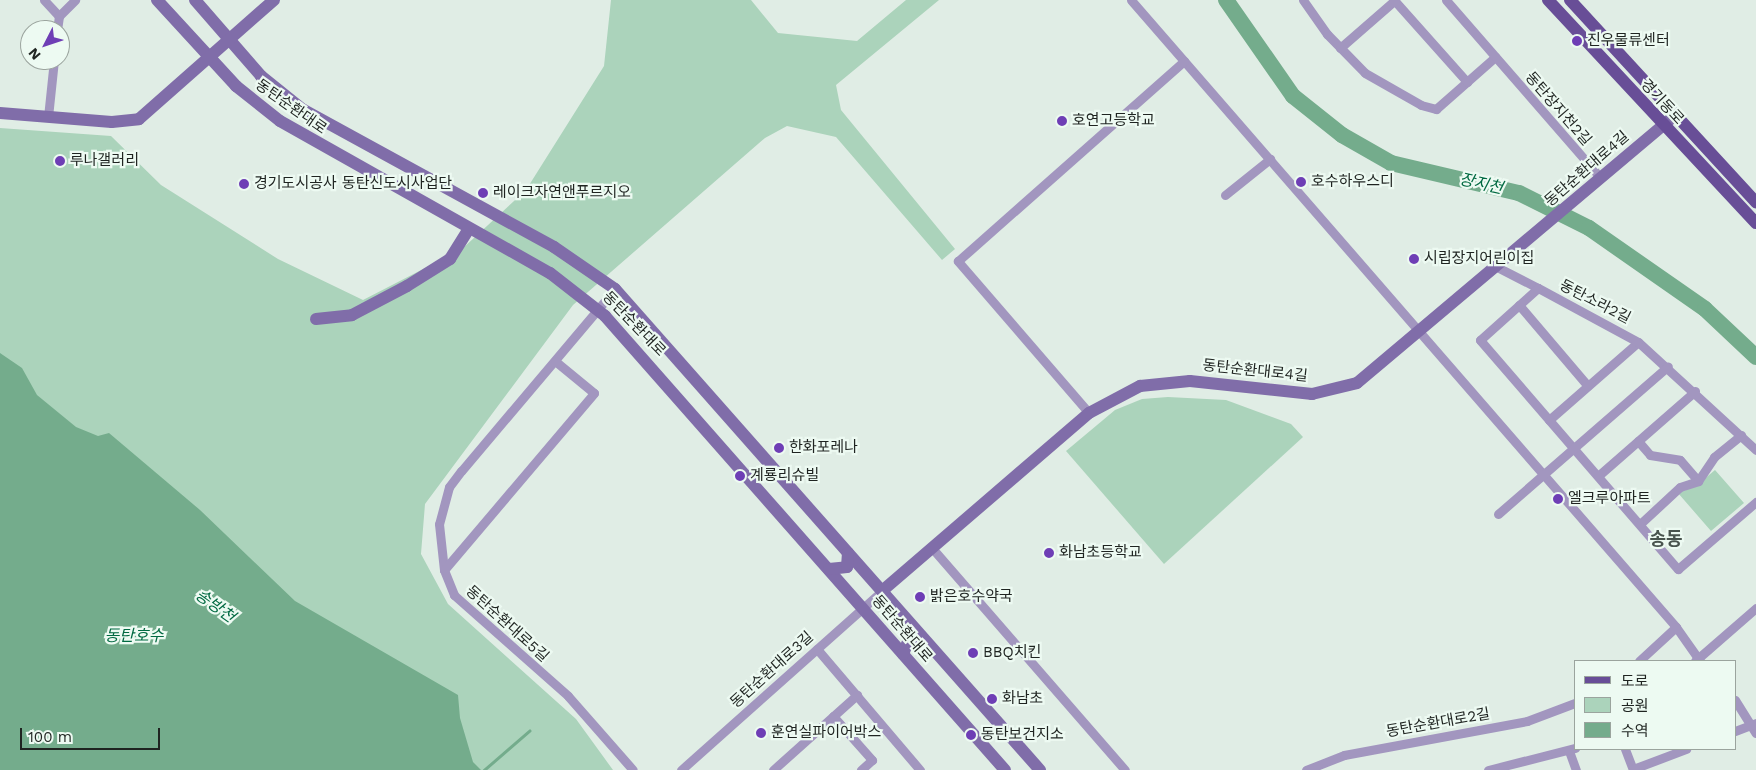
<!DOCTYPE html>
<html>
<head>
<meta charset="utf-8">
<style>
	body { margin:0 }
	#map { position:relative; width:1756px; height:770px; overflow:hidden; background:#e0ede5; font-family:"Work Sans","Noto Sans KR",sans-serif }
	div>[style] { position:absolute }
	.green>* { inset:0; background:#abd3bb }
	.water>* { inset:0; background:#74ac8c }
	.stream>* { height:2.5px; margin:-1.25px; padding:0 1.25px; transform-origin:1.25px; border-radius:1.25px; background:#74ac8c }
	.river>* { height:16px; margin:-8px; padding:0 8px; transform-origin:8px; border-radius:8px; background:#74ac8c }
	.street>* { height:9px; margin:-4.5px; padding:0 4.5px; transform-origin:4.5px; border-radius:4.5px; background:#a296bf }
	.secondary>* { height:12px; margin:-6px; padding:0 6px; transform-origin:6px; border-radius:6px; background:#806da9 }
	.primary>* { height:12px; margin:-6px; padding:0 6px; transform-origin:6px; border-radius:6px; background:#684e97 }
	.dots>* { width:14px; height:14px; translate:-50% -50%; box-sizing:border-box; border:2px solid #edfaf2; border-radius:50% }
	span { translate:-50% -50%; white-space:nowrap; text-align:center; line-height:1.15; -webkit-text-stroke:4.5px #edfaf2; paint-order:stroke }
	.poi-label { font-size:15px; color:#1f2421 }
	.left { translate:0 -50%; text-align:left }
	.street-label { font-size:15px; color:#1f2421 }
	.water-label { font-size:16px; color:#006941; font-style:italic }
	.quarter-label { font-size:18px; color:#49544e; font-weight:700 }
	.legend { position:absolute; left:1574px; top:660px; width:162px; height:90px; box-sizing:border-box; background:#edfaf2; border:1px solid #9ba49e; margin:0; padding:6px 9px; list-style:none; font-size:15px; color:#1f2421 }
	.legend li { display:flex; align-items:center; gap:10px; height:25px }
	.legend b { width:25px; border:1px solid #9ba49e }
	.north { position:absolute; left:20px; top:20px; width:50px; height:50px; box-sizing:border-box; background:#edfaf2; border:1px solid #9ba49e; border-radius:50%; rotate:229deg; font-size:14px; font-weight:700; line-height:20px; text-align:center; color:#1f2421 }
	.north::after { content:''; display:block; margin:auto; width:18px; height:22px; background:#6e3eb5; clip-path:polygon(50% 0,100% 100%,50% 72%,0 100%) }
	.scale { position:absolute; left:20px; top:728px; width:140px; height:22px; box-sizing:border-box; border:2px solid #1f2421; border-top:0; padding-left:6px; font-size:15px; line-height:18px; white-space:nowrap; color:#1f2421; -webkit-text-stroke:4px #edfaf2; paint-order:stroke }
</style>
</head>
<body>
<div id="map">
	<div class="green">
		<div style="clip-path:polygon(611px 0,751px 0,778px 33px,857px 41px,906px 0,939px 0,836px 85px,841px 110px,955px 249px,942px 260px,836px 137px,787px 126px,765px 138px,573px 305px,425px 504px,421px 554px,448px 604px,576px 719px,613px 770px,0 770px,0 128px,111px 136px,161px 185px,278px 259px,363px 300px,462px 249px,526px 190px,604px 66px)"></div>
		<div style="clip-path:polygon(1168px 397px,1226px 400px,1291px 424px,1303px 437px,1164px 564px,1066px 451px,1115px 410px,1142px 399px)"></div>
		<div style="clip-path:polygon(1715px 470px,1744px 503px,1711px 531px,1678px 493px,1696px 486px)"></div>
	</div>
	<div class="water">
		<div style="clip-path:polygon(0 353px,22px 368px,37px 395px,76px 427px,98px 436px,109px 433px,200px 510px,295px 601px,458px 695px,460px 718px,473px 762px,481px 770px,0 770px)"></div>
	</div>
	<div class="stream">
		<div style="left:484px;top:770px;width:60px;rotate:-40.9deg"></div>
	</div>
	<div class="river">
		<div style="left:1226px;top:0;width:117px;rotate:55.1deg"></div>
		<div style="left:1293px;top:96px;width:63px;rotate:38.5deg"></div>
		<div style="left:1342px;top:135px;width:56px;rotate:29.7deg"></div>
		<div style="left:1391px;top:163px;width:131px;rotate:13.2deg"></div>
		<div style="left:1519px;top:193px;width:78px;rotate:26.6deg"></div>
		<div style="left:1589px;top:228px;width:141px;rotate:34.9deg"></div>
		<div style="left:1705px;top:309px;width:70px;rotate:43.3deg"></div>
	</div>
	<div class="street">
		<div style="left:44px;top:0;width:22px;rotate:47deg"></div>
		<div style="left:59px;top:16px;width:14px;rotate:98deg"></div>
		<div style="left:1131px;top:0;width:831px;rotate:49deg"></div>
		<div style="left:1676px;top:627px;width:42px;rotate:54.8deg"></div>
		<div style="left:1303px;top:0;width:42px;rotate:54.8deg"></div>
		<div style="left:1327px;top:34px;width:54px;rotate:45.7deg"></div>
		<div style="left:1365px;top:73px;width:64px;rotate:29.7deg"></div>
		<div style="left:1421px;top:105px;width:16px;rotate:15deg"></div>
		<div style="left:1436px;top:109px;width:79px;rotate:-41.4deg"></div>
		<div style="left:1394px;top:0;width:110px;rotate:48.3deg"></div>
		<div style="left:1446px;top:0;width:236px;rotate:49deg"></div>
		<div style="left:59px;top:16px;width:23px;rotate:-45deg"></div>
		<div style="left:1340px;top:48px;width:73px;rotate:-41.1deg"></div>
		<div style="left:48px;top:117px;width:57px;rotate:-84deg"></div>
		<div style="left:1225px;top:195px;width:58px;rotate:-38.7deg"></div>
		<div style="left:1497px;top:267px;width:46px;rotate:27.1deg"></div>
		<div style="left:615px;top:289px;width:238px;rotate:130.2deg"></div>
		<div style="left:461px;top:471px;width:20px;rotate:127deg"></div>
		<div style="left:449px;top:487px;width:38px;rotate:105deg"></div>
		<div style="left:439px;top:524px;width:46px;rotate:83.8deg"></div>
		<div style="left:444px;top:570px;width:27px;rotate:68deg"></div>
		<div style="left:454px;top:595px;width:152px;rotate:41.5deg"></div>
		<div style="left:568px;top:696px;width:98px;rotate:48.7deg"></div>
		<div style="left:1519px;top:305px;width:106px;rotate:49.6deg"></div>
		<div style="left:1089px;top:413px;width:201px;rotate:-130.8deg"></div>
		<div style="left:958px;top:261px;width:302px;rotate:-41.5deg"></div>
		<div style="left:1549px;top:420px;width:118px;rotate:-41.2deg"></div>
		<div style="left:1638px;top:441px;width:18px;rotate:49deg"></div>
		<div style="left:1650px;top:455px;width:30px;rotate:9deg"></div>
		<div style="left:1680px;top:460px;width:28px;rotate:49deg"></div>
		<div style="left:1756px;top:450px;width:160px;rotate:-137.5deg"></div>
		<div style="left:1638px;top:342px;width:114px;rotate:-151.6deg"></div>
		<div style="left:1538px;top:288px;width:78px;rotate:138.1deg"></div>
		<div style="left:1480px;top:340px;width:303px;rotate:49.2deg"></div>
		<div style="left:1678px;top:569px;width:103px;rotate:-40.7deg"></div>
		<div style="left:1598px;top:476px;width:129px;rotate:-41.2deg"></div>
		<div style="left:1498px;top:514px;width:225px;rotate:-41deg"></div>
		<div style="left:1640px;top:524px;width:54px;rotate:-42.8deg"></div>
		<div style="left:1680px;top:487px;width:19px;rotate:-18deg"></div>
		<div style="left:1698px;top:481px;width:29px;rotate:-56deg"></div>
		<div style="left:1714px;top:457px;width:35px;rotate:-39deg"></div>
		<div style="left:932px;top:548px;width:294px;rotate:49deg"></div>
		<div style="left:444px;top:570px;width:232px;rotate:-49.7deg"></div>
		<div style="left:594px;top:393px;width:50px;rotate:-140.6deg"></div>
		<div style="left:817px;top:649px;width:159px;rotate:49.6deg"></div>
		<div style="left:1639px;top:661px;width:50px;rotate:-42.6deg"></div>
		<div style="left:1695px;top:661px;width:81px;rotate:-41deg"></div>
		<div style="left:1735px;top:700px;width:39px;rotate:58deg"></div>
		<div style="left:833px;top:716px;width:59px;rotate:48.4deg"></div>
		<div style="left:872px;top:760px;width:15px;rotate:138deg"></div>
		<div style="left:1735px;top:731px;width:22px;rotate:-21deg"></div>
		<div style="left:1625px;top:749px;width:22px;rotate:69deg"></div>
		<div style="left:1569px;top:751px;width:20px;rotate:70deg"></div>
		<div style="left:1633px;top:769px;width:57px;rotate:-20.7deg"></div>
		<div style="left:681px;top:770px;width:269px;rotate:-41.7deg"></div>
		<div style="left:773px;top:770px;width:113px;rotate:-41.8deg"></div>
		<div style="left:1306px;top:770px;width:41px;rotate:-21.5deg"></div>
		<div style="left:1344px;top:755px;width:186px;rotate:-10.5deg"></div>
		<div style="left:1527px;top:721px;width:51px;rotate:-20.6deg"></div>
		<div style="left:1488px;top:770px;width:90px;rotate:-14.2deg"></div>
	</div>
	<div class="secondary">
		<div style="left:157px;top:0;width:117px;rotate:47.4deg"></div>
		<div style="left:236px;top:86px;width:56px;rotate:38.5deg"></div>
		<div style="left:280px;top:121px;width:310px;rotate:29.4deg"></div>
		<div style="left:550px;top:273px;width:70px;rotate:38deg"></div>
		<div style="left:605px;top:316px;width:605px;rotate:48.62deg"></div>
		<div style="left:195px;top:0;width:101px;rotate:49deg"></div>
		<div style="left:261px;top:76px;width:53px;rotate:38.8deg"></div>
		<div style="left:302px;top:109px;width:287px;rotate:28.7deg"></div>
		<div style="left:554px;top:247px;width:74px;rotate:34.5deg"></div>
		<div style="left:615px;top:289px;width:642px;rotate:48.54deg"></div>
		<div style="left:0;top:113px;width:112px;rotate:4.6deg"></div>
		<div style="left:112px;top:122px;width:27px;rotate:-6deg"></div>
		<div style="left:139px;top:119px;width:180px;rotate:-41.4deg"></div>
		<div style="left:316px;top:319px;width:36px;rotate:-6deg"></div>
		<div style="left:352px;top:315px;width:62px;rotate:-27.8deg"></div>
		<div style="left:407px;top:286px;width:51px;rotate:-32.1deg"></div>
		<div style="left:450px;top:259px;width:36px;rotate:-58deg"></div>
		<div style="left:829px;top:569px;width:18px;rotate:-6deg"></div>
		<div style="left:847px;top:567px;width:14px;rotate:-86deg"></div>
		<div style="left:882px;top:591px;width:273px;rotate:-40.7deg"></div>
		<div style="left:1089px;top:413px;width:58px;rotate:-27.9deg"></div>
		<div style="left:1140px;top:386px;width:50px;rotate:-5.7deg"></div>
		<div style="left:1190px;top:381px;width:123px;rotate:6.1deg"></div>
		<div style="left:1312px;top:394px;width:46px;rotate:-13.7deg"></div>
		<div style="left:1357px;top:383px;width:413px;rotate:-40.1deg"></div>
		<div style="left:903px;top:654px;width:16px;rotate:-68deg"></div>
		<div style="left:909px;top:639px;width:17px;rotate:31deg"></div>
	</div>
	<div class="primary">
		<div style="left:1548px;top:0;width:305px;rotate:47deg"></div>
		<div style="left:1570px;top:0;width:275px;rotate:47.4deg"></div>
	</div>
	<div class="dots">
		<div style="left:1577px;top:41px;background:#6e3eb5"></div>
		<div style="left:1062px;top:121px;background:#6e3eb5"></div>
		<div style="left:60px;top:161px;background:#6e3eb5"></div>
		<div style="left:1301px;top:182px;background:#6e3eb5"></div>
		<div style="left:244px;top:184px;background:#6e3eb5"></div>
		<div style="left:483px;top:193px;background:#6e3eb5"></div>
		<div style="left:1414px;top:259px;background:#6e3eb5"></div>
		<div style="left:779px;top:448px;background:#6e3eb5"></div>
		<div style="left:740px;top:476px;background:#6e3eb5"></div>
		<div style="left:1558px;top:499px;background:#6e3eb5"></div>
		<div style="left:1049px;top:553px;background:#6e3eb5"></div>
		<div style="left:920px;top:597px;background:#6e3eb5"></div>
		<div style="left:973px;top:653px;background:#6e3eb5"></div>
		<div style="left:992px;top:699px;background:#6e3eb5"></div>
		<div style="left:761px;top:733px;background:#6e3eb5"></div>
		<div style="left:971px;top:735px;background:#6e3eb5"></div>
	</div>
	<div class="poi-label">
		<span class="left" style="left:1587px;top:41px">진우물류센터</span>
		<span class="left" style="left:1072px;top:121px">호연고등학교</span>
		<span class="left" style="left:70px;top:161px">루나갤러리</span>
		<span class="left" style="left:1311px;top:182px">호수하우스디</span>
		<span class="left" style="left:254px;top:184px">경기도시공사 동탄신도시사업단</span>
		<span class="left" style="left:493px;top:193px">레이크자연앤푸르지오</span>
		<span class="left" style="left:1424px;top:259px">시립장지어린이집</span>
		<span class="left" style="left:789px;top:448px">한화포레나</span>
		<span class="left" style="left:750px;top:476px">계룡리슈빌</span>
		<span class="left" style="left:1568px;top:499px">엘크루아파트</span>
		<span class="left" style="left:1059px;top:553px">화남초등학교</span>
		<span class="left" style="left:930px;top:597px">밝은호수약국</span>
		<span class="left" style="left:983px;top:653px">BBQ치킨</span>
		<span class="left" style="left:1002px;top:699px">화남초</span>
		<span class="left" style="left:771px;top:733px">훈연실파이어박스</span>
		<span class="left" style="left:981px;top:735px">동탄보건지소</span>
	</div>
	<div class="street-label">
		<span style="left:1662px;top:102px;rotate:47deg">경기동로</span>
		<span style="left:291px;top:107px;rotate:35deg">동탄순환대로</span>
		<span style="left:1558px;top:109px;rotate:49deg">동탄장지천2길</span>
		<span style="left:1587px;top:169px;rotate:-41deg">동탄순환대로4길</span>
		<span style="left:1595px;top:302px;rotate:27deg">동탄소라2길</span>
		<span style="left:634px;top:324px;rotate:46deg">동탄순환대로</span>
		<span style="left:1255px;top:371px;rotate:6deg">동탄순환대로4길</span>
		<span style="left:507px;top:624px;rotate:42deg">동탄순환대로5길</span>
		<span style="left:902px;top:629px;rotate:49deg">동탄순환대로</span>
		<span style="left:772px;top:670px;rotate:-42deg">동탄순환대로3길</span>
		<span style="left:1438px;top:723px;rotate:-10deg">동탄순환대로2길</span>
	</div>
	<div class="water-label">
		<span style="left:1481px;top:184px;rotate:13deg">장지천</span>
		<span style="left:215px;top:606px;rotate:36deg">송방천</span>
		<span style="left:134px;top:636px">동탄호수</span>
	</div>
	<div class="quarter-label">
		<span style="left:1666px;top:539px">송동</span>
	</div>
	<ul class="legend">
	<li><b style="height:6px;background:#684e97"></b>도로</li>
	<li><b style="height:14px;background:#abd3bb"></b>공원</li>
	<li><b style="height:14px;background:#74ac8c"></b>수역</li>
	</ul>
	<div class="north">N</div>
	<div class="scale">100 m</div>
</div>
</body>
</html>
